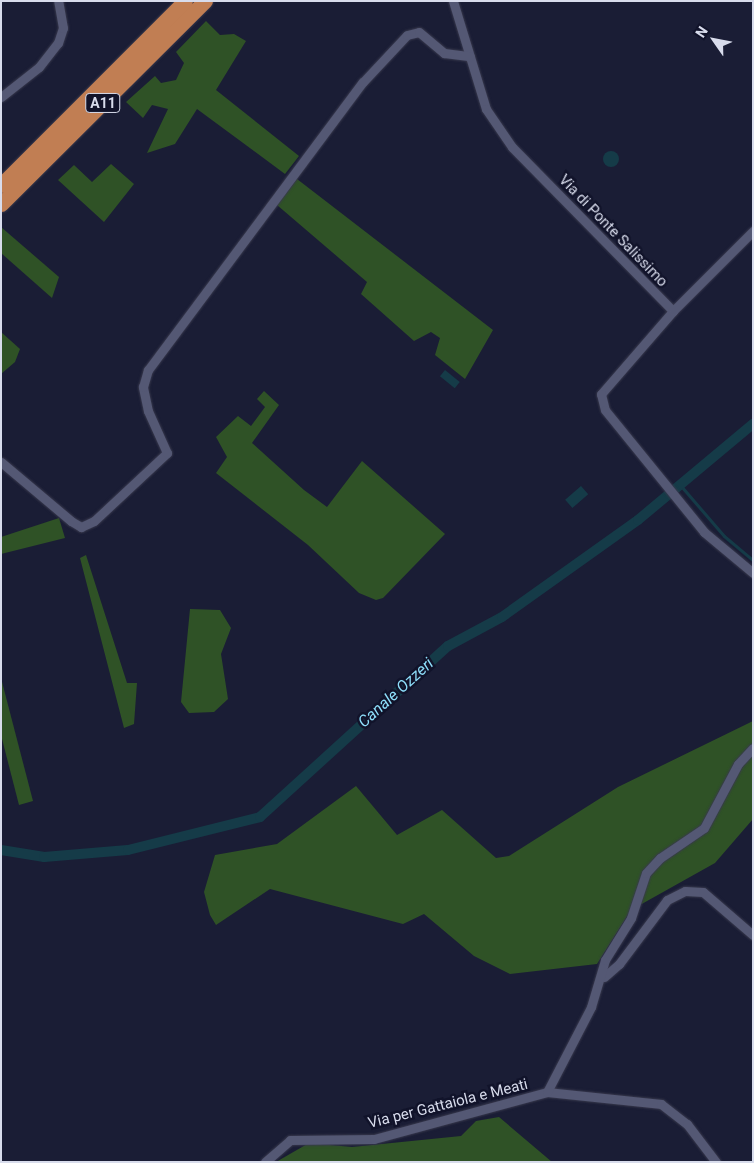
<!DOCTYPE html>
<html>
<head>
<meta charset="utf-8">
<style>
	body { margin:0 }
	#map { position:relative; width:754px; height:1163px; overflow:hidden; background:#1a1d35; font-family:Roboto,sans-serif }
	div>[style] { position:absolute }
	.forest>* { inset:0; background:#2f5226 }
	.water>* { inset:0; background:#153b48; transform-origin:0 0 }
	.round { border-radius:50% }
	.stream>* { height:3px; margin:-1.5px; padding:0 1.5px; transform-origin:1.5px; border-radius:1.5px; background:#153b48 }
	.canal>* { height:10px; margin:-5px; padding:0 5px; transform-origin:5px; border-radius:5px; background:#153b48 }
	.roads { filter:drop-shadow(0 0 1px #38394d) drop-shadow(0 0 1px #38394d) }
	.street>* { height:9px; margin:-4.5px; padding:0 4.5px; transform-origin:4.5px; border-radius:4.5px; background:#545874 }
	.highway>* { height:15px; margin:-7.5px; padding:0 7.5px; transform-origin:7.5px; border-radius:7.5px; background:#c17e53 }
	span { translate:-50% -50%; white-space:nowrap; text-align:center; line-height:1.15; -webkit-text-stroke:5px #11132a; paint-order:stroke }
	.shield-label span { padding:1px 4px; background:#11132a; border:1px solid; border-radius:4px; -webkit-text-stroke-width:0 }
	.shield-label { font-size:14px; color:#d8dcec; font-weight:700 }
	.street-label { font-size:15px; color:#d8dcec }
	.water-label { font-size:16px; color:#8edffb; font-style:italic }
	.frame { position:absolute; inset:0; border:2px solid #d8dcec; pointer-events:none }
	.north { position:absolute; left:689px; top:15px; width:50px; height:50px; -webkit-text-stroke:4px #11132a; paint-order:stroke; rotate:303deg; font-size:14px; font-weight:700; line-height:20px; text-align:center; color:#d8dcec }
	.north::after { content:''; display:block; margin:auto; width:18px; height:22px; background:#d8dcec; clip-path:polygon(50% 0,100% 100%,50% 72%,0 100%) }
</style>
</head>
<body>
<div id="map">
	<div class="forest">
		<div style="clip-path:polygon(206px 21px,220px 35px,234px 34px,246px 41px,216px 90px,299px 156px,285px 174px,197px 109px,175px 144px,147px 153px,168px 109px,152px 105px,143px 118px,126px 102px,155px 76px,161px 83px,176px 80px,184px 63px,176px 52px)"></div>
		<div style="clip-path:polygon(111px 164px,134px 184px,104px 222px,58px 180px,74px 165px,92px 182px)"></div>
		<div style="clip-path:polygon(297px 179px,493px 330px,465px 379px,435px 355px,440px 338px,431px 332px,414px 341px,361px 294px,367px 282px,277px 205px)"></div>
		<div style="clip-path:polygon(1px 227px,59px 277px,52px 298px,1px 253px)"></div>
		<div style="clip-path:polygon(1px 332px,20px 349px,15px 362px,1px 374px)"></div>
		<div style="clip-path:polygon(264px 391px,279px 405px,252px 443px,304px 490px,327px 507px,362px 461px,445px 534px,383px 598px,376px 600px,359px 593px,308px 545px,216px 473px,227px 457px,216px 437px,238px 416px,251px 426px,265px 407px,257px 399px)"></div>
		<div style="clip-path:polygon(59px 518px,65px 538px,1px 554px,1px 537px)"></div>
		<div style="clip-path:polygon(86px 555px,127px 683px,137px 683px,134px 724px,124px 728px,80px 558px)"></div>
		<div style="clip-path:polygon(190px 609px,220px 610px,231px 628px,221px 654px,228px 699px,214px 712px,189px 713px,181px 702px)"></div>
		<div style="clip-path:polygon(1px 678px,33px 801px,19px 805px,1px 735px)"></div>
		<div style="clip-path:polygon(753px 721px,753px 819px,715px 863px,631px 910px,597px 964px,510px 974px,474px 956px,424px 914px,403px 924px,270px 889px,216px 925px,210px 915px,204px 892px,215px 855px,277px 844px,356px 786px,397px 835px,442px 810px,496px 858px,509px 856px,618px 787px)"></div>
		<div style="clip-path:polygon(499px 1117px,552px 1162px,276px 1162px,309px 1143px,352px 1147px,461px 1136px,476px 1121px)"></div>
	</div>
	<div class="water">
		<div class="round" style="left:603px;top:151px;width:16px;height:16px"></div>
		<div style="left:445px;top:370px;width:19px;height:8px;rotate:39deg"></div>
		<div style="left:581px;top:486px;width:11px;height:21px;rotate:49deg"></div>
	</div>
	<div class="stream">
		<div style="left:681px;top:486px;width:66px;rotate:49.3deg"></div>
		<div style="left:724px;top:536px;width:38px;rotate:40deg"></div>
	</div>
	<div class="canal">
		<div style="left:1px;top:850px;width:44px;rotate:9.2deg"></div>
		<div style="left:44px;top:857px;width:84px;rotate:-4.8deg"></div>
		<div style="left:128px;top:850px;width:136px;rotate:-14deg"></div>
		<div style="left:260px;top:817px;width:254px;rotate:-42.3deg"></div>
		<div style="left:448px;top:646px;width:61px;rotate:-28.2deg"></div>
		<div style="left:502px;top:617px;width:167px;rotate:-35.5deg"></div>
		<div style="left:638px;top:520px;width:150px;rotate:-39.9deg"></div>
	</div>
	<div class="roads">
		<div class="street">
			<div style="left:453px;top:1px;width:113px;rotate:73deg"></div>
			<div style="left:486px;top:109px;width:46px;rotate:55.6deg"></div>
			<div style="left:512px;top:147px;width:230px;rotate:45.5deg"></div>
			<div style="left:673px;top:311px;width:110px;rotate:130.9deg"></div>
			<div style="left:601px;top:394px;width:16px;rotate:76deg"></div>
			<div style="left:605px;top:410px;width:157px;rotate:50.9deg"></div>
			<div style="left:704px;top:532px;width:64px;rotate:39.9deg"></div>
			<div style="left:1px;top:97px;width:48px;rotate:-38.3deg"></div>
			<div style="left:39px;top:67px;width:31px;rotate:-52deg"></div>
			<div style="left:58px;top:43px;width:16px;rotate:-72deg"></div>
			<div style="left:63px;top:28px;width:27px;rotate:-100deg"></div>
			<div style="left:673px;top:311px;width:113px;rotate:-45deg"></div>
			<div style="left:1px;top:462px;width:92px;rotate:40.1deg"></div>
			<div style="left:71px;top:521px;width:12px;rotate:31deg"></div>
			<div style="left:81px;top:527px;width:14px;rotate:-25deg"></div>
			<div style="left:94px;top:521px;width:100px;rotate:-43deg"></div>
			<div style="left:167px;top:453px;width:46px;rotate:-114.3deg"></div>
			<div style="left:148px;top:411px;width:25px;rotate:-102deg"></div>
			<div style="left:143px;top:387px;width:18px;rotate:-74deg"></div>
			<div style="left:148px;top:370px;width:359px;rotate:-53.3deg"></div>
			<div style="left:363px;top:82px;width:64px;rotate:-46.9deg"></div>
			<div style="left:407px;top:35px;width:12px;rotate:-14deg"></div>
			<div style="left:419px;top:32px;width:33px;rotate:40deg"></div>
			<div style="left:444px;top:53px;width:26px;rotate:7deg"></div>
			<div style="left:604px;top:977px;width:20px;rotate:-41deg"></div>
			<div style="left:619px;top:964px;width:80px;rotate:-53.1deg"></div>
			<div style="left:667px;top:900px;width:20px;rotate:-27deg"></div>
			<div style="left:685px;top:891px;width:18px;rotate:3deg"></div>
			<div style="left:703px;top:892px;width:66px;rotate:40.7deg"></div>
			<div style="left:547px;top:1092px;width:115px;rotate:6deg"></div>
			<div style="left:661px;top:1104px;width:33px;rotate:38deg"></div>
			<div style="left:687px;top:1124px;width:48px;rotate:52.7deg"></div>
			<div style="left:265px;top:1162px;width:33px;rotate:-41deg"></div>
			<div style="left:290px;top:1140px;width:84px;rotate:-0.7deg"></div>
			<div style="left:374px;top:1139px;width:179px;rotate:-15.2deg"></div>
			<div style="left:547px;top:1092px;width:96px;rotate:-62.6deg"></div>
			<div style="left:591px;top:1007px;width:49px;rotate:-73.4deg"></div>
			<div style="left:605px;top:960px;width:49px;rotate:-58.2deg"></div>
			<div style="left:631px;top:918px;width:47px;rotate:-71.6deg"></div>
			<div style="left:646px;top:873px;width:21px;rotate:-47deg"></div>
			<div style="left:660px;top:858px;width:53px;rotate:-34.3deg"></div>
			<div style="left:704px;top:828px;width:72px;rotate:-62deg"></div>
			<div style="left:738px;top:764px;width:22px;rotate:-47deg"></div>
		</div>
		<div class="highway">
			<div style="left:1px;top:185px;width:260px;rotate:-45deg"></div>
			<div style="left:1px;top:204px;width:288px;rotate:-44.9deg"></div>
		</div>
	</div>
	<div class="shield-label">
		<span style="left:103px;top:103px">A11</span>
	</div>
	<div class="street-label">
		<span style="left:613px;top:231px;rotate:46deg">Via di Ponte Salissimo</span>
		<span style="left:448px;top:1104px;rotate:-14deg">Via per Gattaiola e Meati</span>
	</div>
	<div class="water-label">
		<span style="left:396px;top:693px;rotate:-42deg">Canale Ozzeri</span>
	</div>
	<div class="frame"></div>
	<div class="north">N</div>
</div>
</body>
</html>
